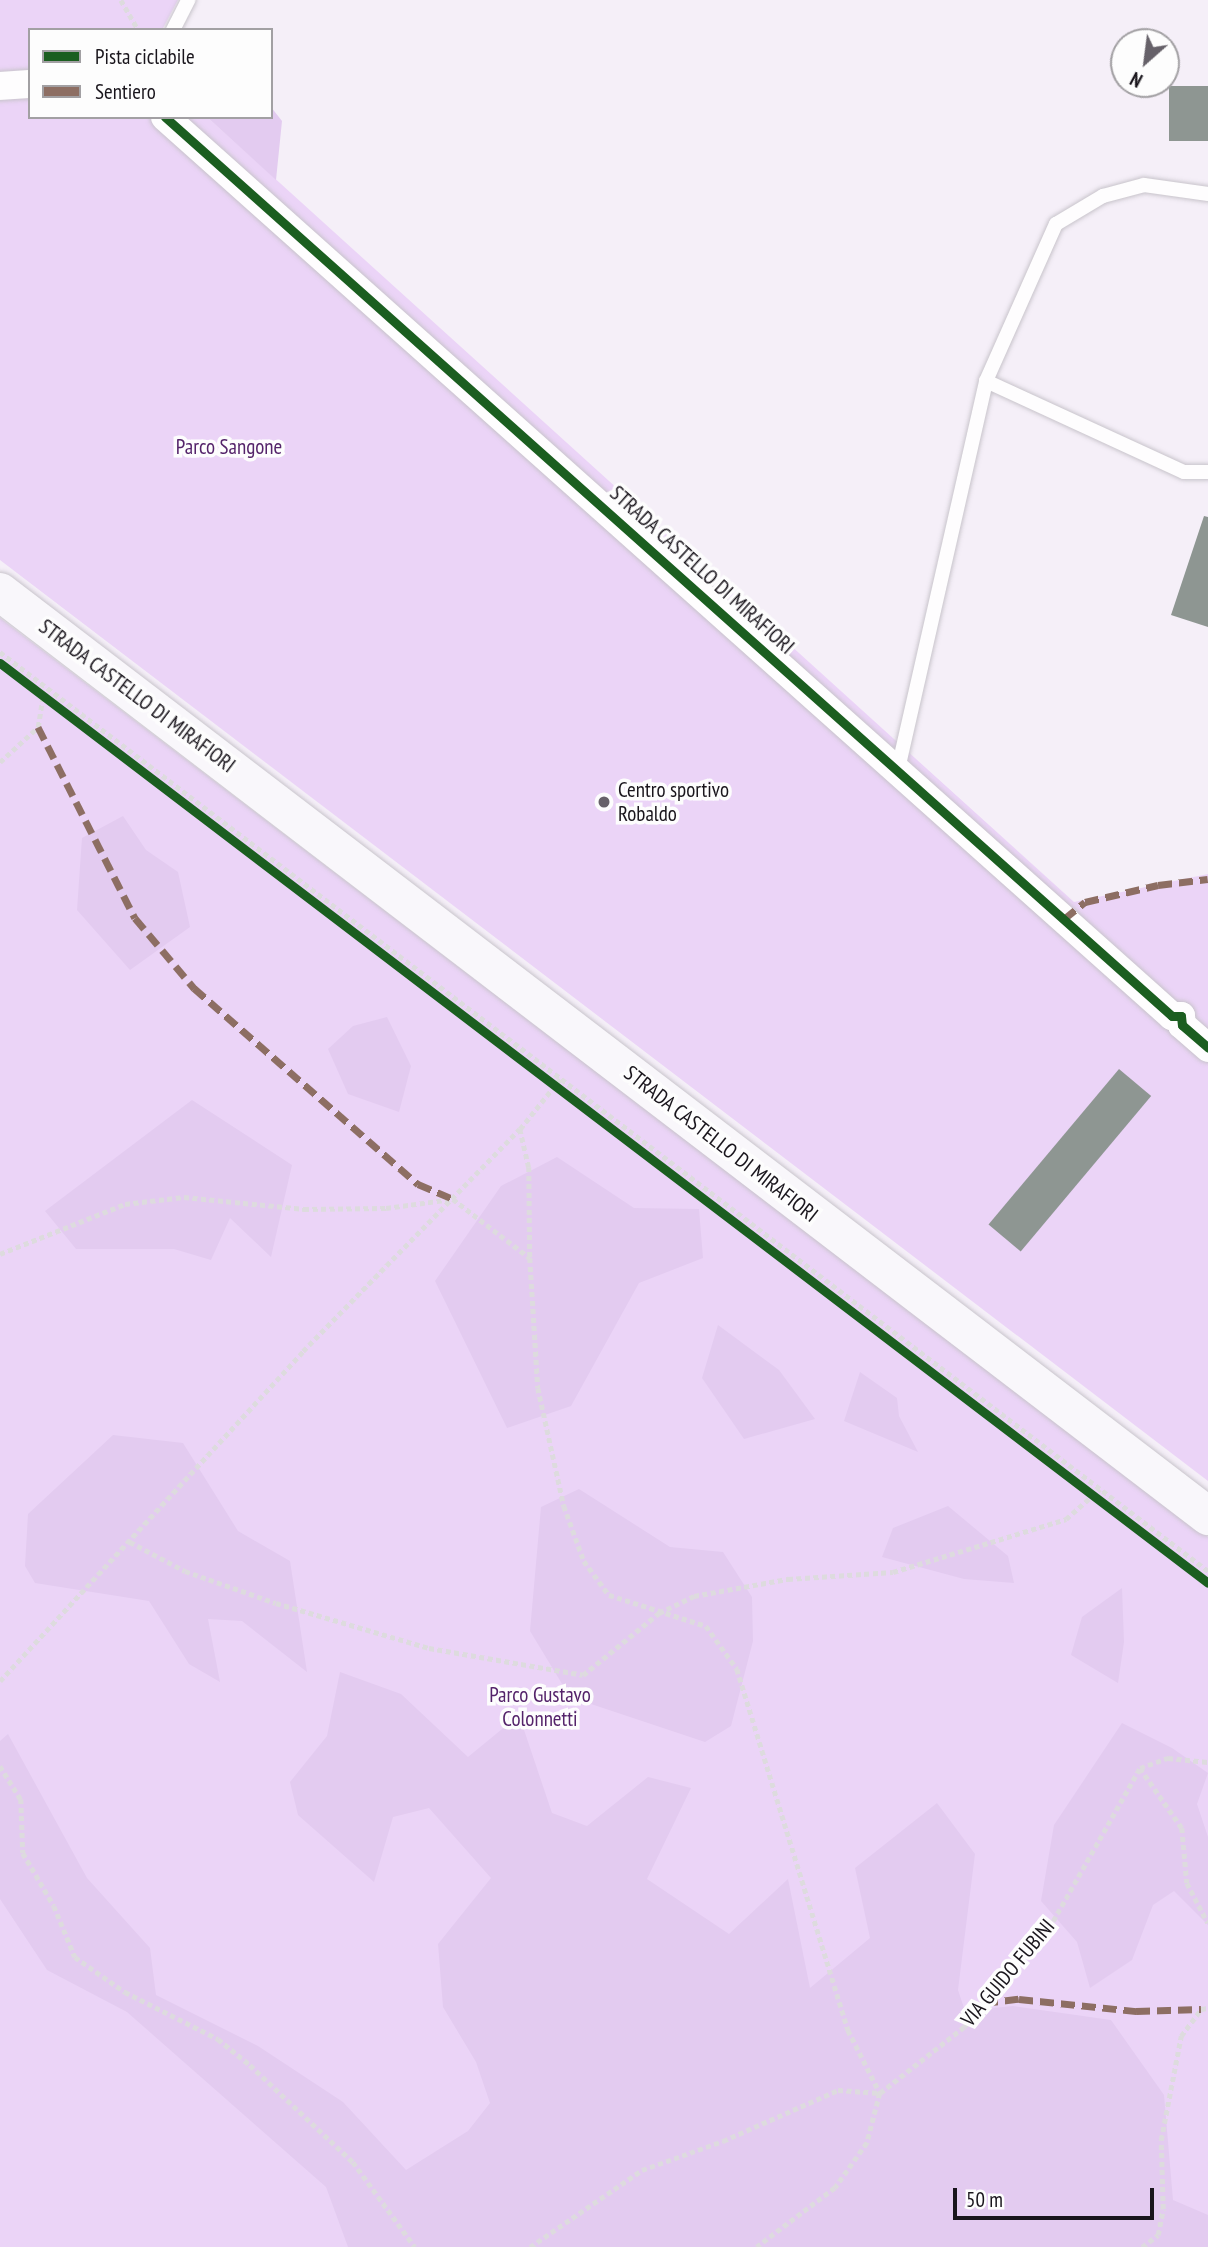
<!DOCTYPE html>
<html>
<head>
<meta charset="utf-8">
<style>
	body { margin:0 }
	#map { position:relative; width:1208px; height:2247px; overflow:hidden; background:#f5eff8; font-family:"PT Sans Narrow",sans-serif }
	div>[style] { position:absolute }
	.green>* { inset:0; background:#ebd4f7 }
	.forest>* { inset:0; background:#e3cbf0 }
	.building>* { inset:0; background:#8e9692; transform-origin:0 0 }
	.path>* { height:4.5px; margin-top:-2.25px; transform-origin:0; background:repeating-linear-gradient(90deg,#dddbde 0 5px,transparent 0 8.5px) }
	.roads { filter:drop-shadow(0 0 2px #c8c4cb) drop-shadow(0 0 2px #c8c4cb) }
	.lane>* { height:14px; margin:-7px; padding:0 7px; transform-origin:7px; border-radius:7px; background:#fefdfe }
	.street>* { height:28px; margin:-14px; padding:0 14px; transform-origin:14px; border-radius:14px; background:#fefdfe }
	.secondary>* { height:38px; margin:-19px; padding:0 19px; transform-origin:19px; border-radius:19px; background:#f9f7fb }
	.quiet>* { height:7px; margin-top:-3.5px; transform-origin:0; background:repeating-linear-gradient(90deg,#8d6e63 0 14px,transparent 0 21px) }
	.cycleway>* { height:9px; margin:-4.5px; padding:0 4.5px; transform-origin:4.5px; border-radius:4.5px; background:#1b5e20 }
	.dots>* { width:19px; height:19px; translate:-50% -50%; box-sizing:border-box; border:4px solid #fdfdfd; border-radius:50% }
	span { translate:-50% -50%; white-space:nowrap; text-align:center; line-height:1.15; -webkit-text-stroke:7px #fdfdfd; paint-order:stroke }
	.park-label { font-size:21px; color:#54236a }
	.street-label { font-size:21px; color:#19151c }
	.poi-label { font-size:21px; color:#19151c }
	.left { translate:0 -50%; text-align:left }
	.legend { position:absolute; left:28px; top:28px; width:245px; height:91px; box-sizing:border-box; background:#fdfdfd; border:2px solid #a2a0a3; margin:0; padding:9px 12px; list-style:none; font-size:21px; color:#19151c }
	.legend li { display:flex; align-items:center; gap:14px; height:35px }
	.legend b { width:35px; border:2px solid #a2a0a3 }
	.north { position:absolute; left:1110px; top:28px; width:70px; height:70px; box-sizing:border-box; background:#fdfdfd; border:2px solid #a2a0a3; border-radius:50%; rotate:208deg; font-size:19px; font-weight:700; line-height:28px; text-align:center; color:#19151c }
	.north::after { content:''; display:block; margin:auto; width:24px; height:32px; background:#666169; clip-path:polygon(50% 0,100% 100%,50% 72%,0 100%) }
	.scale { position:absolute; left:953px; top:2188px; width:201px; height:32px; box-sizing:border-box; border:4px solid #19151c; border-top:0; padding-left:9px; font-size:21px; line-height:24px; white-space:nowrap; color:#19151c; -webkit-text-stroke:5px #fdfdfd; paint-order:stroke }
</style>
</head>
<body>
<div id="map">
	<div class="green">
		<div style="clip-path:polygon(0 0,178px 0,162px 30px,30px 30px,30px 117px,207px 117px,1074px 902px,1208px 874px,1208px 1481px,0 560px)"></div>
		<div style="clip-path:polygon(0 618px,1208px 1537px,1208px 2247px,0 2247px)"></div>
	</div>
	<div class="forest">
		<div style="clip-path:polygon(271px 107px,282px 121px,276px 180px,207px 117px,271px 117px)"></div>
		<div style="clip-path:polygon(123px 816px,146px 850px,178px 872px,190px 927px,130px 970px,77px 910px,82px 838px)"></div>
		<div style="clip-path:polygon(387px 1017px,411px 1066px,399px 1112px,348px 1094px,328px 1049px,353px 1026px)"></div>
		<div style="clip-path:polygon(192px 1100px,292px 1165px,271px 1257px,230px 1218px,211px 1260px,174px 1249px,76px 1249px,45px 1211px)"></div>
		<div style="clip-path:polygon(557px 1157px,634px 1208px,699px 1209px,703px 1258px,639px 1283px,571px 1406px,507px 1428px,435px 1281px,501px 1186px)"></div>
		<div style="clip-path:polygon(718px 1325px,779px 1370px,815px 1419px,744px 1439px,702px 1378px)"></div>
		<div style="clip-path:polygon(860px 1372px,897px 1398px,899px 1416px,918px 1452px,844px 1421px)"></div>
		<div style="clip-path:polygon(113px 1435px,183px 1443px,238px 1531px,290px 1561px,307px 1672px,242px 1621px,208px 1619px,220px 1682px,189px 1664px,149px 1601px,35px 1583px,25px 1566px,28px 1514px)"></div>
		<div style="clip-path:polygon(579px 1489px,670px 1547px,723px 1552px,752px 1597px,753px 1641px,731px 1726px,705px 1742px,570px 1697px,530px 1631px,541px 1507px)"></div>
		<div style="clip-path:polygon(948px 1506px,1008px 1556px,1014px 1583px,964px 1579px,882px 1557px,893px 1528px)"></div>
		<div style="clip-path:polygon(1122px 1588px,1124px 1642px,1118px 1683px,1071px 1655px,1082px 1617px)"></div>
		<div style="clip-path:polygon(340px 1672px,401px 1694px,468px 1757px,519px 1715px,552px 1813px,587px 1826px,648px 1777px,691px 1788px,647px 1879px,729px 1934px,788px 1879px,810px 1988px,870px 1938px,855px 1868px,937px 1803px,975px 1854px,958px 1990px,965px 2011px,1013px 2006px,1111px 2020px,1164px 2095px,1173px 2200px,1208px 2215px,1208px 2247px,348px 2247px,326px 2187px,127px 2012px,47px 1970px,0 1899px,0 1741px,8px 1734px,87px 1878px,150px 1948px,156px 1995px,258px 2046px,343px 2102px,406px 2170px,468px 2131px,490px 2103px,476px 2062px,443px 2007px,438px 1944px,491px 1878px,429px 1808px,393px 1817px,374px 1882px,298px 1815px,290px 1782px,327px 1736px)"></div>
		<div style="clip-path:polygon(1122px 1723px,1172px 1748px,1208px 1773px,1197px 1804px,1208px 1837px,1208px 1925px,1174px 1891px,1153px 1905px,1132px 1960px,1090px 1988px,1077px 1942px,1041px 1901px,1054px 1825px)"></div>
	</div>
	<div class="building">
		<div style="left:1208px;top:86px;width:55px;height:39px;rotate:90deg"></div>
		<div style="clip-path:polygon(1204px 516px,1208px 517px,1208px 627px,1171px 615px)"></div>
		<div style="left:1119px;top:1069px;width:42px;height:203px;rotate:40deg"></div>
	</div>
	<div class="path">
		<div style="left:121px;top:0;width:34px;rotate:60deg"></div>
		<div style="left:0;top:652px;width:1518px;rotate:37.26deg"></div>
		<div style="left:0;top:762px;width:52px;rotate:-42.6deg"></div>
		<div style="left:38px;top:727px;width:31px;rotate:-81deg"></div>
		<div style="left:43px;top:696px;width:9px;rotate:-58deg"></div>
		<div style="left:520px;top:1129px;width:39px;rotate:77deg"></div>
		<div style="left:529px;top:1167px;width:90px;rotate:89.4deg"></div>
		<div style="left:0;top:1254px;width:135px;rotate:-21.8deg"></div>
		<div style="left:125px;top:1204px;width:59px;rotate:-6.8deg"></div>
		<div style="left:184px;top:1197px;width:121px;rotate:5.7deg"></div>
		<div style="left:304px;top:1209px;width:82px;rotate:-0.7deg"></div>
		<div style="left:386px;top:1208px;width:68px;rotate:-7.7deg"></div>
		<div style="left:453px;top:1199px;width:97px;rotate:37.5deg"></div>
		<div style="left:530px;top:1258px;width:130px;rotate:86.5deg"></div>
		<div style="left:538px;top:1388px;width:121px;rotate:77.6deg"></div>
		<div style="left:564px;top:1506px;width:59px;rotate:70deg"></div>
		<div style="left:584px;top:1561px;width:42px;rotate:53.7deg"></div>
		<div style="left:609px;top:1595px;width:102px;rotate:17.7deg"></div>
		<div style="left:706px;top:1626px;width:53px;rotate:54.2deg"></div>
		<div style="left:737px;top:1669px;width:378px;rotate:72.9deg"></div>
		<div style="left:848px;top:2030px;width:71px;rotate:63.1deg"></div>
		<div style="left:880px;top:2093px;width:52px;rotate:104.6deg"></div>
		<div style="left:867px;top:2143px;width:55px;rotate:125.4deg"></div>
		<div style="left:835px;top:2188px;width:98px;rotate:142.9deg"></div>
		<div style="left:130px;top:1542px;width:62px;rotate:27.8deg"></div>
		<div style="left:185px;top:1571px;width:96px;rotate:19.4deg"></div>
		<div style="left:276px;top:1603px;width:159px;rotate:16.4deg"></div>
		<div style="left:429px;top:1648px;width:156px;rotate:9.9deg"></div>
		<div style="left:583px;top:1675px;width:98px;rotate:-39.2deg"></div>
		<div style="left:659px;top:1613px;width:39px;rotate:-26deg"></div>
		<div style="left:694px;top:1596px;width:96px;rotate:-10.3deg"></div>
		<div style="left:788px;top:1579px;width:105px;rotate:-3.8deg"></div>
		<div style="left:893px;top:1572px;width:181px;rotate:-17deg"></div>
		<div style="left:1066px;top:1519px;width:45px;rotate:-41.4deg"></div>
		<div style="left:0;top:1681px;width:448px;rotate:-47.4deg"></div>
		<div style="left:303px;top:1351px;width:310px;rotate:-45.7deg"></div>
		<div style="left:520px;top:1129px;width:64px;rotate:-51.3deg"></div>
		<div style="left:0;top:1766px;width:39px;rotate:58deg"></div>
		<div style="left:21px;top:1799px;width:54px;rotate:87.9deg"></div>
		<div style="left:23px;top:1853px;width:61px;rotate:59.7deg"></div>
		<div style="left:54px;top:1906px;width:55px;rotate:67.6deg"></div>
		<div style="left:75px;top:1957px;width:61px;rotate:35deg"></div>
		<div style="left:125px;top:1992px;width:104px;rotate:26.8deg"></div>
		<div style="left:218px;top:2039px;width:41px;rotate:39.1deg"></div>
		<div style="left:250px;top:2065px;width:141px;rotate:43.3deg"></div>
		<div style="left:353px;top:2162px;width:105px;rotate:53.9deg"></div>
		<div style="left:1140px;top:1768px;width:73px;rotate:55deg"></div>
		<div style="left:1182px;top:1828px;width:55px;rotate:84.8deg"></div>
		<div style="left:1187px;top:1883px;width:45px;rotate:62.3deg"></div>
		<div style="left:530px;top:2247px;width:136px;rotate:-34.5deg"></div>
		<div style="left:642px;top:2170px;width:86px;rotate:-19.7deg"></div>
		<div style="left:723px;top:2141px;width:126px;rotate:-23.9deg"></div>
		<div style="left:838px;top:2090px;width:42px;rotate:4.1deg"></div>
		<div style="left:880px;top:2093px;width:107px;rotate:-38.2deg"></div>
		<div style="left:964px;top:2027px;width:138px;rotate:-50deg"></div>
		<div style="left:1053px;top:1921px;width:176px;rotate:-60.4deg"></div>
		<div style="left:1140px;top:1768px;width:30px;rotate:-20deg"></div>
		<div style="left:1168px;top:1758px;width:40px;rotate:5.7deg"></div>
		<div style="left:1142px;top:2247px;width:20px;rotate:-37deg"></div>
		<div style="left:1158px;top:2235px;width:26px;rotate:-79deg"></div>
		<div style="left:1163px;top:2209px;width:69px;rotate:-91.7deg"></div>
		<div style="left:1161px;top:2140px;width:106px;rotate:-79.1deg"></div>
		<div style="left:1181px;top:2036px;width:34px;rotate:-53deg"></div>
		<div style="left:1201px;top:2009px;width:7px;rotate:-8deg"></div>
	</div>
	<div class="roads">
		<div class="lane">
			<div style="left:173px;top:30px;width:34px;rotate:-63deg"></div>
			<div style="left:986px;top:381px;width:218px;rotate:24.7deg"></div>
			<div style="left:1184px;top:472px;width:24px"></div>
			<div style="left:898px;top:769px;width:398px;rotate:-77.2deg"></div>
			<div style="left:986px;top:381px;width:172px;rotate:-66deg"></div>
			<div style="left:1056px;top:224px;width:55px;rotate:-30.8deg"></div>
			<div style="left:1103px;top:196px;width:42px;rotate:-15deg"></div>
			<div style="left:1144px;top:185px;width:65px;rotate:8deg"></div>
		</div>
		<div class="street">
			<div style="left:0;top:86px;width:30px;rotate:-4deg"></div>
			<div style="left:165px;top:117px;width:1350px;rotate:41.76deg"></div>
			<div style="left:1172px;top:1016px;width:9px"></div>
			<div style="left:1181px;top:1016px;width:9px;rotate:84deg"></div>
			<div style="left:1182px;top:1025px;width:35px;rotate:41deg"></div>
		</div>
		<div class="secondary">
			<div style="left:0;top:592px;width:1521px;rotate:37.41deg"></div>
		</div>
	</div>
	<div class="quiet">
		<div style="left:38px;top:727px;width:214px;rotate:63.1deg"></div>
		<div style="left:135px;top:918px;width:92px;rotate:49.9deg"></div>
		<div style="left:194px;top:988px;width:298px;rotate:41.2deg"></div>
		<div style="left:418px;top:1184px;width:38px;rotate:23deg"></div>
		<div style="left:1064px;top:919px;width:27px;rotate:-39deg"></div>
		<div style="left:1085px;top:902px;width:75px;rotate:-13.1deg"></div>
		<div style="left:1158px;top:885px;width:50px;rotate:-6.8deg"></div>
		<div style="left:984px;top:2003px;width:35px;rotate:-7deg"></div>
		<div style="left:1019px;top:1999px;width:118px;rotate:5.9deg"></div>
		<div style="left:1136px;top:2011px;width:65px;rotate:-1.8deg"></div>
	</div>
	<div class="cycleway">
		<div style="left:165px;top:117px;width:1350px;rotate:41.76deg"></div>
		<div style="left:1172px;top:1016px;width:9px"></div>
		<div style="left:1181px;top:1016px;width:9px;rotate:84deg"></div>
		<div style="left:1182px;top:1025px;width:35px;rotate:41deg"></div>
		<div style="left:0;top:663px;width:1518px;rotate:37.29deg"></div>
	</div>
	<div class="dots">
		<div style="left:604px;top:802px;background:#666169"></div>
	</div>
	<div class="park-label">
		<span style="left:229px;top:447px">Parco Sangone</span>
		<span style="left:540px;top:1707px">Parco Gustavo<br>Colonnetti</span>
	</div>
	<div class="street-label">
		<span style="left:702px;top:570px;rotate:42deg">STRADA CASTELLO DI MIRAFIORI</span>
		<span style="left:137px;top:696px;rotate:37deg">STRADA CASTELLO DI MIRAFIORI</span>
		<span style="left:721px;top:1144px;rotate:38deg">STRADA CASTELLO DI MIRAFIORI</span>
		<span style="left:1008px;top:1973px;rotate:-50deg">VIA GUIDO FUBINI</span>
	</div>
	<div class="poi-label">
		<span class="left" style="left:618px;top:802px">Centro sportivo<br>Robaldo</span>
	</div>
	<ul class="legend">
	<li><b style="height:9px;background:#1b5e20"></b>Pista ciclabile</li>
	<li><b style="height:9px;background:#8d6e63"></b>Sentiero</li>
	</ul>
	<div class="north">N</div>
	<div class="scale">50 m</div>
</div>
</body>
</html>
